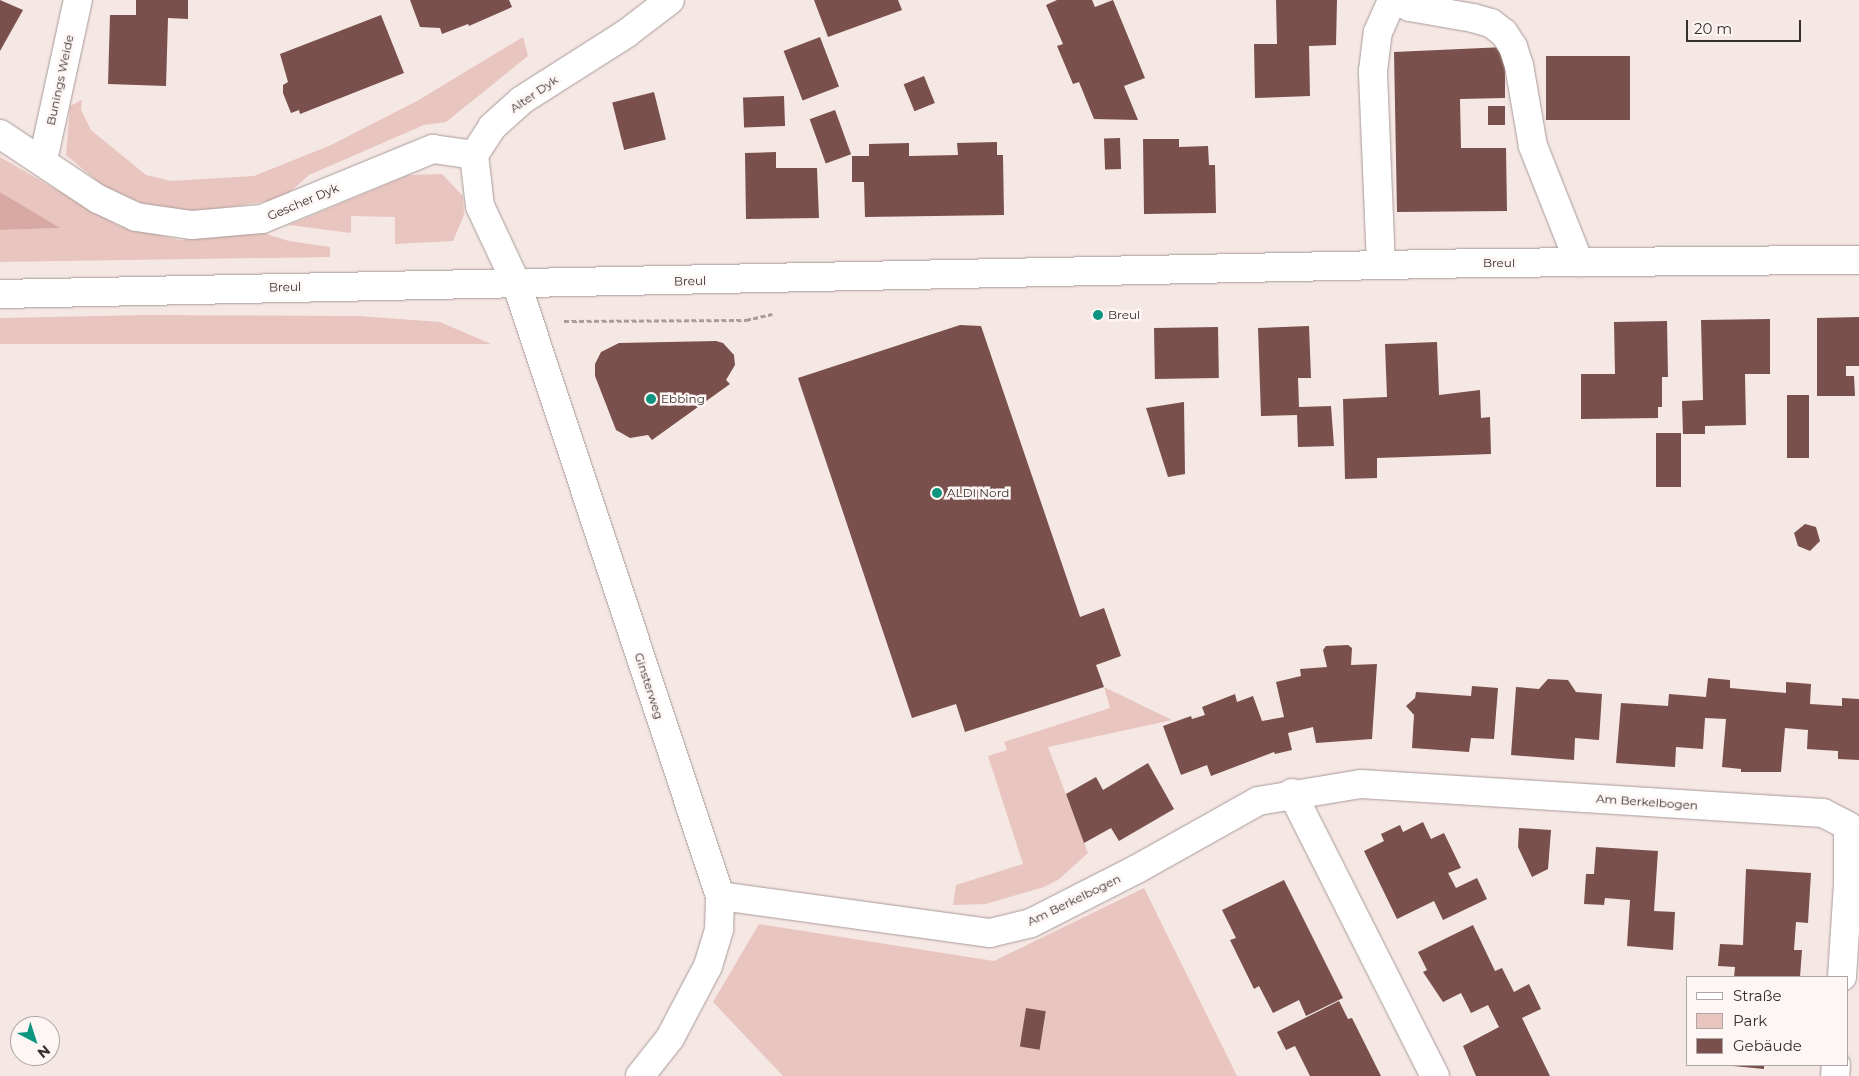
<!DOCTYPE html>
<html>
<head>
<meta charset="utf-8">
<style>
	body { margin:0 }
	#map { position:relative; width:1859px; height:1076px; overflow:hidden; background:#f5e7e4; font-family:Montserrat,sans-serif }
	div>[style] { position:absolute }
	.green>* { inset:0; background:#e9c5bf }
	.forest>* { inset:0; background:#d8a9a3 }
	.building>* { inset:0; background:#79504b; transform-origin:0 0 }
	.path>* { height:3px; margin-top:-1.5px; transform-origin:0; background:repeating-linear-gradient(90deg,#a89d9b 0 5px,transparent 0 7.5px) }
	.roads { filter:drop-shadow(0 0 1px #a89a98) drop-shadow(0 0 1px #a89a98) }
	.minor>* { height:28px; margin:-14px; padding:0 14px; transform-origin:14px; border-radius:14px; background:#fff }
	.major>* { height:28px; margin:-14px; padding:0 14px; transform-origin:14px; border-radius:14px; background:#fff }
	.dots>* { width:14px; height:14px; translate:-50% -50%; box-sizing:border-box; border:2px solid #fef6f4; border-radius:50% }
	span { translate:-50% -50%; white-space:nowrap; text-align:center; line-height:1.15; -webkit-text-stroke:5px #fef6f4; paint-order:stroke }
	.street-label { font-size:12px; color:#352f2e }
	.poi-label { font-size:12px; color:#352f2e }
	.left { translate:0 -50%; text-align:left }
	.legend { position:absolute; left:1686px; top:976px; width:162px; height:90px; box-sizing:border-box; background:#fef6f4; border:1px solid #aea6a5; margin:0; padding:6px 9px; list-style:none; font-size:15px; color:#352f2e }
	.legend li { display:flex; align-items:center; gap:10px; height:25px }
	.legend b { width:25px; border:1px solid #aea6a5 }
	.north { position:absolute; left:10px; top:1016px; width:50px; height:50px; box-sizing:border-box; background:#fef6f4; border:1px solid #aea6a5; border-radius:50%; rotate:140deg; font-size:14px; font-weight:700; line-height:20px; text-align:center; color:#352f2e }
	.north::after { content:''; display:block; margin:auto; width:18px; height:22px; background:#0d9580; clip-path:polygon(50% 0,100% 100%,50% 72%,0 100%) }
	.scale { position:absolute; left:1686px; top:20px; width:115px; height:22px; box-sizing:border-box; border:2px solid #352f2e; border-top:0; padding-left:6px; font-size:15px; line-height:18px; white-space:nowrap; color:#352f2e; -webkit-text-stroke:4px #fef6f4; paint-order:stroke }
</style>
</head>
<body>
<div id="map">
	<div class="green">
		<div style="clip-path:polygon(523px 37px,528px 56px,446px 122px,424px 125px,309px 175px,282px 199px,197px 212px,145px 204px,108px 190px,66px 155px,70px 106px,82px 100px,81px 110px,91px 130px,146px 175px,171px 181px,254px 176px,331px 145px,417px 101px)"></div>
		<div style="clip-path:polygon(0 157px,119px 226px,180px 240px,260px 232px,289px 241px,330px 247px,330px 257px,0 262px,0 230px,59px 228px,0 192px)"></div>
		<div style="clip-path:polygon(442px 174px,463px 196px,464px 215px,453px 241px,395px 244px,395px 217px,351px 216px,351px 233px,289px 225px,409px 175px)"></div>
		<div style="clip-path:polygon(147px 315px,359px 316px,440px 322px,491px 344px,0 344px,0 318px)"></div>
		<div style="clip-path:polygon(1104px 687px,1172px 720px,1048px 747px,1088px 853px,1058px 880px,1044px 887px,986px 904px,953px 905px,956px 885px,1023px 864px,988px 756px,1007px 750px,1004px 742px,1110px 708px)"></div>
		<div style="clip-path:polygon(1144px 888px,1237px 1076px,783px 1076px,713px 1002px,759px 924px,994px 961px)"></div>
	</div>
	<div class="forest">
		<div style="clip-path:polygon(0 192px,60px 228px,0 230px)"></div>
	</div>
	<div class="building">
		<div style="clip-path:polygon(0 0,23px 10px,0 51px)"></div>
		<div style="clip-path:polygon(136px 0,188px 0,188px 19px,168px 18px,166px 86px,108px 84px,110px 15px,136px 15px)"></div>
		<div style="clip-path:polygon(410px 0,509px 0,512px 7px,469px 26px,468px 24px,442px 34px,440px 28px,420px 27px)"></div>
		<div style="clip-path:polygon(814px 0,898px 0,902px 10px,828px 37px)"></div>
		<div style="clip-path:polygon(1057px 0,1092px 0,1095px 7px,1113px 0,1145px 78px,1124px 86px,1138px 120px,1094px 119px,1079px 82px,1073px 84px,1057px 46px,1063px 44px,1046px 5px)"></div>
		<div style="clip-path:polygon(1276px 0,1337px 0,1336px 45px,1309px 46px,1310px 96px,1255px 98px,1254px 44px,1277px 44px)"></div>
		<div style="clip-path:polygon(381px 15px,404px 73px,300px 114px,299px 110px,291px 113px,283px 93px,283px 85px,288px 82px,280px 54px)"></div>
		<div style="left:820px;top:37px;width:53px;height:39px;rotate:69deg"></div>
		<div style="clip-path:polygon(1505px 47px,1505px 98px,1460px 99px,1461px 148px,1506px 148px,1507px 211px,1397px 212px,1394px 52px)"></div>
		<div style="left:1630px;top:56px;width:64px;height:84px;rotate:90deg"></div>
		<div style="left:924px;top:76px;width:29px;height:22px;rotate:68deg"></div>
		<div style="left:654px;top:92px;width:49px;height:43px;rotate:76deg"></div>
		<div style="left:784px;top:96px;width:30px;height:41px;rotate:88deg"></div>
		<div style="left:1505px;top:106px;width:19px;height:17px;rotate:90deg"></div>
		<div style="left:835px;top:110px;width:47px;height:27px;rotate:70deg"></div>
		<div style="left:1120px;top:138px;width:31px;height:16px;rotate:88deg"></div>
		<div style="clip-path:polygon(1143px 139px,1179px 139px,1179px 147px,1208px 146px,1209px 165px,1215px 165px,1216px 213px,1144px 214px)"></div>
		<div style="clip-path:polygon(997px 142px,997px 155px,1003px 155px,1004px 215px,865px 217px,864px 182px,852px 182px,852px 156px,869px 156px,869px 144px,909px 143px,909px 156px,958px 155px,957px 143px)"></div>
		<div style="clip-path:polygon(776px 152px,776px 168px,817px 168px,819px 218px,746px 219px,745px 153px)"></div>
		<div style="clip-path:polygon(1859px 317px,1859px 366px,1846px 366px,1846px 376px,1854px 376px,1855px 396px,1817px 396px,1817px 318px)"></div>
		<div style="clip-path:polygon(1770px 319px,1770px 374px,1745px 374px,1746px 425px,1705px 426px,1705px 434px,1683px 434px,1682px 401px,1703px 400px,1701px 320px)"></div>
		<div style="clip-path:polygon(1667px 321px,1668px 377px,1662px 377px,1662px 407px,1658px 407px,1658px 418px,1581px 419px,1581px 374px,1615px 374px,1614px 322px)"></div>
		<div style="clip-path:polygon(960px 325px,981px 326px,1080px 617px,1104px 608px,1121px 656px,1096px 665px,1104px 687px,965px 732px,956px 704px,912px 718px,798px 378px)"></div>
		<div style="clip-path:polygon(1309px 326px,1311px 378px,1298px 378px,1299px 407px,1331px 406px,1334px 446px,1298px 447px,1297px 415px,1261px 416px,1258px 328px)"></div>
		<div style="left:1218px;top:327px;width:51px;height:64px;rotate:89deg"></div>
		<div style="clip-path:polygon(716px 341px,723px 343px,734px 355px,735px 365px,726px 380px,730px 384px,652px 440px,648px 435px,630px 438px,616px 430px,595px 376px,595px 364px,601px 352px,619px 343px)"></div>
		<div style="clip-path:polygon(1437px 342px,1439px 395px,1480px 390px,1481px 418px,1490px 417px,1491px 454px,1377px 458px,1377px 478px,1345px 479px,1343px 399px,1387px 397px,1385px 344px)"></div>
		<div style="left:1809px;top:395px;width:63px;height:22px;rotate:90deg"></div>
		<div style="clip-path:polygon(1184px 402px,1185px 474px,1168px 477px,1146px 408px)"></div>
		<div style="left:1656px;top:433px;width:25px;height:54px"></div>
		<div style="clip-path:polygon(1805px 524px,1816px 527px,1820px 541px,1810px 551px,1798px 546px,1794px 533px)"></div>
		<div style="clip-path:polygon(1348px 645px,1352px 648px,1351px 665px,1377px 664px,1372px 739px,1316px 743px,1313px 727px,1288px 733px,1292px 750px,1275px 754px,1274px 752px,1211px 776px,1207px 765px,1181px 775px,1163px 726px,1191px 716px,1192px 719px,1205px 715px,1202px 707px,1235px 694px,1237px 702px,1253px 696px,1262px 721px,1284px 717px,1276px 682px,1301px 676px,1300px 669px,1327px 667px,1323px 650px,1326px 646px)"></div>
		<div style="clip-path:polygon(1708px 678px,1730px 680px,1730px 688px,1786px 693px,1786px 682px,1811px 684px,1810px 704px,1842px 706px,1842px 698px,1859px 699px,1859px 760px,1838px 759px,1838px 751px,1807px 749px,1808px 730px,1785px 728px,1781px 772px,1741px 772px,1741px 769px,1722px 767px,1726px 719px,1705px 718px,1703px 749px,1676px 747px,1675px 767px,1616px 763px,1621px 703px,1668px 706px,1669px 694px,1706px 697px)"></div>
		<div style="clip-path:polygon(1548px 679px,1568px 680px,1576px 692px,1602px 694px,1599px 740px,1575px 738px,1574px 760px,1511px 755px,1516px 687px,1539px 689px)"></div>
		<div style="clip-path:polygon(1472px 686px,1498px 688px,1494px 739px,1471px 738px,1469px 752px,1412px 748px,1414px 715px,1406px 706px,1415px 698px,1416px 692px,1471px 696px)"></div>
		<div style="clip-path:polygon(1148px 763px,1174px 809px,1119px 841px,1111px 828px,1084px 843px,1066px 794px,1096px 777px,1103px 790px)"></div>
		<div style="clip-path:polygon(1423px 822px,1431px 839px,1444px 833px,1461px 868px,1448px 873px,1456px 888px,1477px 878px,1487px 899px,1443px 920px,1434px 901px,1397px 919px,1364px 851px,1384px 841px,1381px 834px,1400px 825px,1403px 832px)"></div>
		<div style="clip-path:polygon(1519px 828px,1551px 830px,1548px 869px,1532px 877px,1518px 847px)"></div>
		<div style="clip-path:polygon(1596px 847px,1658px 851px,1654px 911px,1675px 912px,1673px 950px,1627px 946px,1630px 900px,1605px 898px,1604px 905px,1584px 904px,1586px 874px,1594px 874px)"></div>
		<div style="clip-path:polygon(1746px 869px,1811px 873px,1808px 923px,1796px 922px,1794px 950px,1802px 950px,1800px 977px,1734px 977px,1735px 967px,1718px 966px,1720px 944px,1743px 945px)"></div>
		<div style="clip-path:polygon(1284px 880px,1343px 998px,1306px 1016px,1299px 1000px,1273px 1013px,1259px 986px,1254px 989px,1230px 940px,1236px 938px,1222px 910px)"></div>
		<div style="clip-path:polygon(1473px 925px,1495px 971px,1502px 968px,1514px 992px,1529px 984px,1541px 1009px,1522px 1018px,1550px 1076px,1476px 1076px,1463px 1046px,1499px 1027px,1488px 1005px,1471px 1013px,1461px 993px,1443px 1002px,1423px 972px,1427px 970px,1418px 952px)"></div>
		<div style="clip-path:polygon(1339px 1001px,1348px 1019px,1352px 1018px,1381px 1076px,1310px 1076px,1295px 1046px,1286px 1050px,1277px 1032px)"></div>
		<div style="left:1026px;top:1008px;width:20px;height:39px;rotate:9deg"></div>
		<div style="clip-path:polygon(1723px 1065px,1764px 1065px,1764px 1069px)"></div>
	</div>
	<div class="path">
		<div style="left:564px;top:321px;width:182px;rotate:-0.3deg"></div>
		<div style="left:746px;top:320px;width:27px;rotate:-13deg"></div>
	</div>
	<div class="roads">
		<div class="minor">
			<div style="left:1394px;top:0;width:17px;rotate:24deg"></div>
			<div style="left:1410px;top:7px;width:64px;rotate:9.9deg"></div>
			<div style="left:1473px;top:18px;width:19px;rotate:16deg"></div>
			<div style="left:1491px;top:23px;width:16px;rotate:38deg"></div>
			<div style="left:1504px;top:33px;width:17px;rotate:57deg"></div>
			<div style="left:1513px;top:47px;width:19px;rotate:72deg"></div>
			<div style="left:1519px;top:65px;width:82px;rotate:80.2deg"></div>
			<div style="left:1533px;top:146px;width:125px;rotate:68.4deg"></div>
			<div style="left:0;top:134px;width:118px;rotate:33.6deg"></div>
			<div style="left:98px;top:199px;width:42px;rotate:25.3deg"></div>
			<div style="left:136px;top:217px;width:57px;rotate:8.1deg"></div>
			<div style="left:192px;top:225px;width:70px;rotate:-4.9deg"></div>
			<div style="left:262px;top:219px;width:185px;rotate:-22.3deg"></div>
			<div style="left:433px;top:149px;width:41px;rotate:8.3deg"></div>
			<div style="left:43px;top:160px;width:164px;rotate:-77.7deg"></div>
			<div style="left:1381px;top:265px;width:194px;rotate:-92.4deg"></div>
			<div style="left:1373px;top:71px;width:39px;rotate:-83deg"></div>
			<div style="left:1378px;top:32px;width:35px;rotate:-66deg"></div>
			<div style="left:1292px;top:793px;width:317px;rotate:63.2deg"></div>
			<div style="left:720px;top:896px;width:273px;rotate:7.8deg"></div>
			<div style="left:990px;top:933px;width:42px;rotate:-13.7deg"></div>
			<div style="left:1031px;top:923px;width:119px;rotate:-27deg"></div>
			<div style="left:1137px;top:869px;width:139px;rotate:-29.3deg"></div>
			<div style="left:1258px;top:801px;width:104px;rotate:-9.4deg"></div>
			<div style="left:1361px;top:784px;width:463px;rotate:3.6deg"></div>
			<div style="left:1823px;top:813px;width:28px;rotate:27deg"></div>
			<div style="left:1848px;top:826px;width:58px;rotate:90deg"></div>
			<div style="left:1848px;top:884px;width:93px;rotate:93.7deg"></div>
			<div style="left:640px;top:1076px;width:48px;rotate:-51.7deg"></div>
			<div style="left:670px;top:1038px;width:81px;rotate:-62.2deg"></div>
			<div style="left:708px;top:966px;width:39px;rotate:-73deg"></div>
			<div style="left:719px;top:929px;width:33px;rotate:-88deg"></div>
			<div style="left:720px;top:896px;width:644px;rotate:-108.38deg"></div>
			<div style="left:517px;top:285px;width:87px;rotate:-115.1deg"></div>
			<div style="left:480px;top:206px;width:51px;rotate:-96.7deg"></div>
			<div style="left:474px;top:155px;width:33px;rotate:-57deg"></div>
			<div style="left:492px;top:127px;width:40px;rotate:-42deg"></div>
			<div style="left:522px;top:100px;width:125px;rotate:-32.5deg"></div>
			<div style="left:627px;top:33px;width:54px;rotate:-37.5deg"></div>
			<div style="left:1835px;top:1076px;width:11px;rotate:-85deg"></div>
		</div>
		<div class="major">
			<div style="left:0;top:294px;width:1484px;rotate:-1.2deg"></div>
			<div style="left:1484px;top:263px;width:375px;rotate:-0.5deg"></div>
		</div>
	</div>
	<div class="dots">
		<div style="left:1098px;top:315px;background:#0d9580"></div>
		<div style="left:651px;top:399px;background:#0d9580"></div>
		<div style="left:937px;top:493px;background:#0d9580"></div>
	</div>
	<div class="street-label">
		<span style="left:60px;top:80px;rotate:-78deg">Bunings Weide</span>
		<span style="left:534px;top:94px;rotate:-35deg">Alter Dyk</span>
		<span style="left:303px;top:202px;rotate:-23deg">Gescher Dyk</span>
		<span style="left:1499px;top:263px">Breul</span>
		<span style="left:690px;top:281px;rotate:-1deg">Breul</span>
		<span style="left:285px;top:287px;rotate:-1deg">Breul</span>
		<span style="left:649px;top:686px;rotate:72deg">Ginsterweg</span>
		<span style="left:1647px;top:802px;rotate:4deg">Am Berkelbogen</span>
		<span style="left:1074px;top:900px;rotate:-26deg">Am Berkelbogen</span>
	</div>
	<div class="poi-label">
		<span class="left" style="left:1108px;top:315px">Breul</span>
		<span class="left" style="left:661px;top:399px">Ebbing</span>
		<span class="left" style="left:947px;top:493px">ALDI Nord</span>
	</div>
	<ul class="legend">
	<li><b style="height:6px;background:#fff"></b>Straße</li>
	<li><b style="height:14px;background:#e9c5bf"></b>Park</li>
	<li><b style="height:14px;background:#79504b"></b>Gebäude</li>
	</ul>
	<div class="north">N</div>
	<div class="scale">20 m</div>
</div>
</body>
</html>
